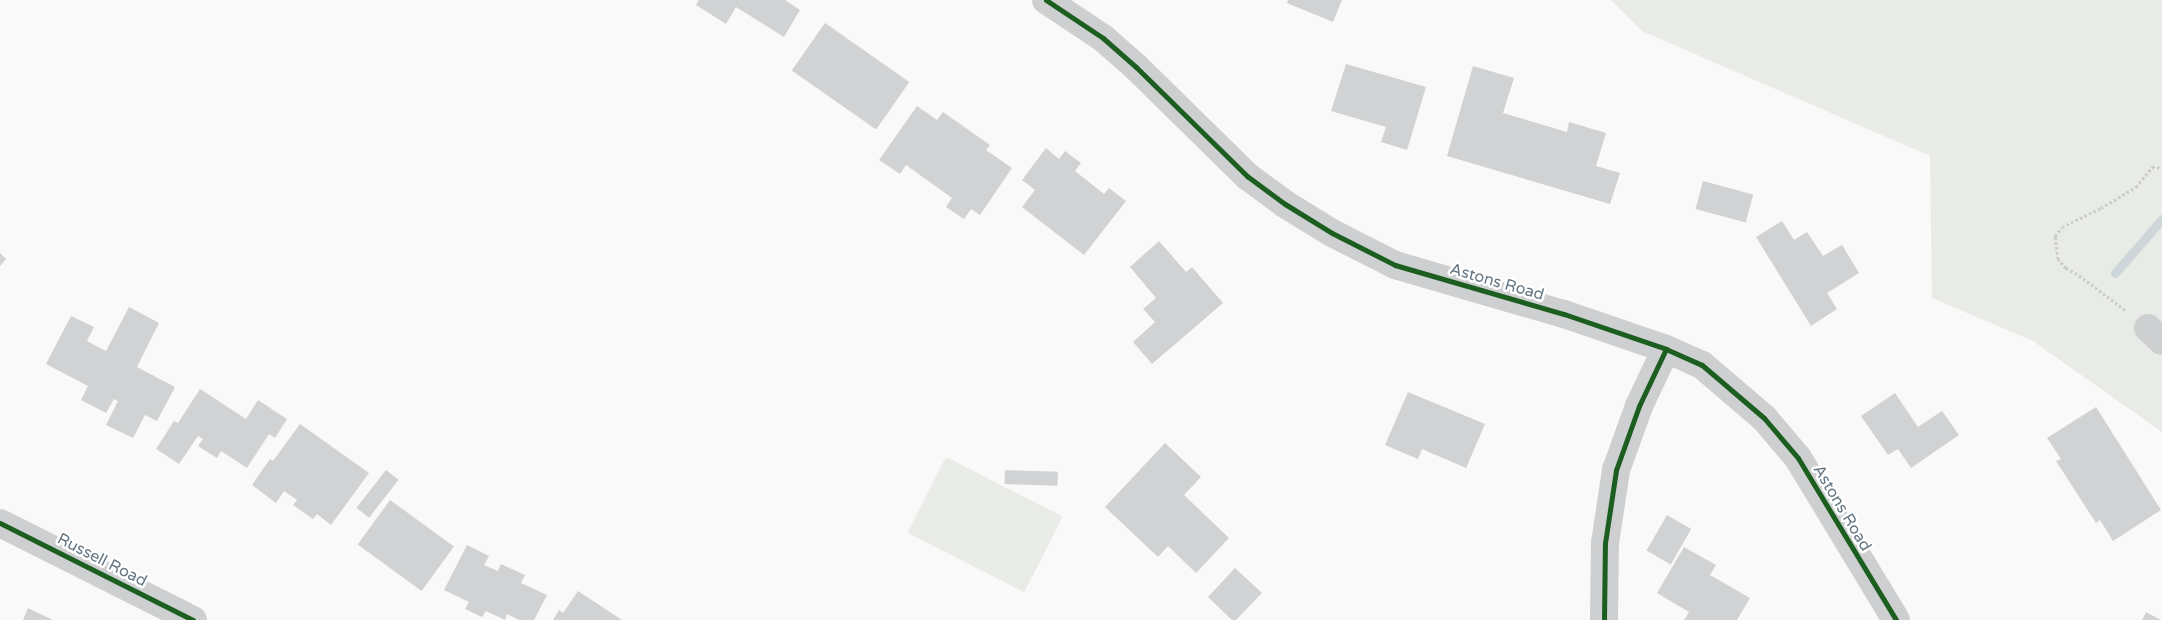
<!DOCTYPE html>
<html>
<head>
<meta charset="utf-8">
<style>
	body { margin:0 }
	#map { position:relative; width:2162px; height:620px; overflow:hidden; background:#f9f9f9; font-family:"Varela Round",sans-serif }
	div>[style] { position:absolute }
	.green>* { inset:0; background:#e8ebe6; transform-origin:0 0 }
	.stream>* { height:9px; margin:-4.5px; padding:0 4.5px; transform-origin:4.5px; border-radius:4.5px; background:#ced6d9 }
	.building>* { inset:0; background:#d0d2d3; transform-origin:0 0 }
	.path>* { height:3px; margin-top:-1.5px; transform-origin:0; background:repeating-linear-gradient(90deg,#cbcccd 0 2.5px,transparent 0 5px) }
	.minor>* { height:28px; margin:-14px; padding:0 14px; transform-origin:14px; border-radius:14px; background:#cecfd0 }
	.cycleway>* { height:5px; margin:-2.5px; padding:0 2.5px; transform-origin:2.5px; border-radius:2.5px; background:#1b5e20 }
	span { translate:-50% -50%; white-space:nowrap; text-align:center; line-height:1.15; -webkit-text-stroke:5px #fff; paint-order:stroke }
	.street-label { font-size:16px; color:#657683 }
</style>
</head>
<body>
<div id="map">
	<div class="green">
		<div style="clip-path:polygon(1611px 0,2162px 0,2162px 432px,2033px 341px,1932px 298px,1930px 156px,1642px 31px)"></div>
		<div style="left:946px;top:457px;width:131px;height:85px;rotate:27deg"></div>
	</div>
	<div class="stream">
		<div style="left:2115px;top:273px;width:72px;rotate:-49deg"></div>
	</div>
	<div class="building">
		<div style="clip-path:polygon(699px 0,785px 0,800px 10px,784px 37px,736px 7px,726px 24px,696px 5px)"></div>
		<div style="clip-path:polygon(1288px 0,1342px 0,1333px 22px,1287px 3px)"></div>
		<div style="left:825px;top:23px;width:103px;height:58px;rotate:35deg"></div>
		<div style="clip-path:polygon(1346px 64px,1426px 87px,1407px 150px,1381px 142px,1386px 127px,1331px 111px)"></div>
		<div style="clip-path:polygon(1473px 66px,1514px 78px,1503px 113px,1567px 132px,1569px 122px,1606px 133px,1596px 166px,1620px 173px,1610px 204px,1447px 156px)"></div>
		<div style="clip-path:polygon(917px 106px,937px 120px,943px 112px,990px 145px,986px 150px,1012px 168px,980px 215px,971px 209px,964px 219px,946px 207px,952px 198px,906px 165px,900px 174px,879px 160px)"></div>
		<div style="clip-path:polygon(1046px 148px,1059px 159px,1065px 151px,1081px 163px,1075px 171px,1104px 194px,1109px 188px,1126px 201px,1084px 255px,1022px 207px,1035px 190px,1022px 180px)"></div>
		<div style="left:1703px;top:181px;width:52px;height:29px;rotate:15deg"></div>
		<div style="clip-path:polygon(1782px 221px,1794px 240px,1807px 232px,1823px 256px,1842px 245px,1859px 273px,1827px 293px,1837px 309px,1811px 326px,1756px 237px)"></div>
		<div style="clip-path:polygon(1159px 241px,1186px 272px,1192px 267px,1223px 303px,1152px 364px,1133px 342px,1155px 322px,1143px 309px,1156px 298px,1130px 267px)"></div>
		<div style="clip-path:polygon(0 253px,6px 259px,0 266px)"></div>
		<div style="clip-path:polygon(129px 307px,159px 323px,137px 367px,175px 387px,157px 421px,145px 415px,133px 438px,106px 425px,118px 401px,114px 399px,106px 413px,81px 400px,88px 386px,46px 364px,71px 316px,94px 327px,87px 341px,106px 351px)"></div>
		<div style="clip-path:polygon(200px 389px,246px 419px,258px 400px,287px 419px,275px 438px,269px 434px,247px 468px,221px 451px,217px 458px,198px 446px,203px 439px,198px 436px,179px 464px,156px 449px,174px 421px,178px 423px)"></div>
		<div style="clip-path:polygon(1408px 392px,1485px 424px,1466px 468px,1422px 449px,1418px 459px,1385px 445px)"></div>
		<div style="clip-path:polygon(1895px 393px,1918px 427px,1942px 411px,1959px 435px,1911px 468px,1898px 449px,1888px 455px,1861px 416px)"></div>
		<div style="clip-path:polygon(2096px 407px,2161px 510px,2113px 541px,2100px 520px,2096px 523px,2056px 461px,2061px 459px,2047px 438px)"></div>
		<div style="clip-path:polygon(300px 424px,369px 473px,331px 525px,317px 514px,313px 519px,293px 505px,297px 500px,284px 491px,276px 503px,252px 485px,270px 459px,273px 461px)"></div>
		<div style="clip-path:polygon(1165px 443px,1201px 477px,1184px 495px,1229px 538px,1196px 573px,1168px 546px,1158px 557px,1105px 507px)"></div>
		<div style="left:386px;top:470px;width:16px;height:48px;rotate:38deg"></div>
		<div style="left:1005px;top:470px;width:53px;height:14px;rotate:2deg"></div>
		<div style="left:390px;top:500px;width:79px;height:55px;rotate:36deg"></div>
		<div style="left:1667px;top:515px;width:28px;height:41px;rotate:30deg"></div>
		<div style="clip-path:polygon(467px 545px,489px 556px,484px 565px,498px 571px,501px 564px,525px 575px,521px 583px,547px 595px,534px 620px,519px 620px,507px 614px,505px 620px,486px 611px,482px 617px,465px 609px,469px 602px,444px 590px)"></div>
		<div style="clip-path:polygon(1684px 547px,1716px 565px,1710px 575px,1750px 598px,1737px 620px,1684px 620px,1689px 612px,1657px 593px)"></div>
		<div style="clip-path:polygon(1235px 568px,1262px 593px,1236px 620px,1232px 620px,1208px 597px)"></div>
		<div style="clip-path:polygon(578px 591px,622px 620px,553px 620px,559px 610px,563px 613px)"></div>
		<div style="clip-path:polygon(28px 608px,53px 620px,23px 620px)"></div>
		<div style="clip-path:polygon(2146px 612px,2161px 620px,2142px 620px)"></div>
	</div>
	<div class="path">
		<div style="left:2125px;top:310px;width:60px;rotate:-143.1deg"></div>
		<div style="left:2077px;top:274px;width:13px;rotate:-151deg"></div>
		<div style="left:2066px;top:268px;width:12px;rotate:-132deg"></div>
		<div style="left:2058px;top:259px;width:23px;rotate:-97deg"></div>
		<div style="left:2055px;top:236px;width:11px;rotate:-52deg"></div>
		<div style="left:2062px;top:227px;width:43px;rotate:-26deg"></div>
		<div style="left:2101px;top:208px;width:41px;rotate:-31deg"></div>
		<div style="left:2136px;top:187px;width:26px;rotate:-51deg"></div>
		<div style="left:2152px;top:167px;width:10px;rotate:6deg"></div>
	</div>
	<div class="minor">
		<div style="left:1046px;top:0;width:69px;rotate:33.7deg"></div>
		<div style="left:1103px;top:38px;width:44px;rotate:41.3deg"></div>
		<div style="left:1136px;top:67px;width:156px;rotate:44.5deg"></div>
		<div style="left:1247px;top:176px;width:47px;rotate:36.4deg"></div>
		<div style="left:1285px;top:204px;width:55px;rotate:31.7deg"></div>
		<div style="left:1332px;top:233px;width:71px;rotate:26.9deg"></div>
		<div style="left:1395px;top:265px;width:176px;rotate:16.2deg"></div>
		<div style="left:1564px;top:314px;width:108px;rotate:18.9deg"></div>
		<div style="left:1666px;top:349px;width:39px;rotate:24deg"></div>
		<div style="left:1702px;top:365px;width:82px;rotate:40.5deg"></div>
		<div style="left:1764px;top:418px;width:52px;rotate:49.6deg"></div>
		<div style="left:1798px;top:458px;width:189px;rotate:58.8deg"></div>
		<div style="left:2148px;top:328px;width:19px;rotate:43deg"></div>
		<div style="left:0;top:523px;width:216px;rotate:26.7deg"></div>
		<div style="left:1604px;top:620px;width:77px;rotate:-89.3deg"></div>
		<div style="left:1605px;top:543px;width:74px;rotate:-81.4deg"></div>
		<div style="left:1616px;top:470px;width:68px;rotate:-70.2deg"></div>
		<div style="left:1639px;top:406px;width:63px;rotate:-64.7deg"></div>
	</div>
	<div class="cycleway">
		<div style="left:1046px;top:0;width:69px;rotate:33.7deg"></div>
		<div style="left:1103px;top:38px;width:44px;rotate:41.3deg"></div>
		<div style="left:1136px;top:67px;width:156px;rotate:44.5deg"></div>
		<div style="left:1247px;top:176px;width:47px;rotate:36.4deg"></div>
		<div style="left:1285px;top:204px;width:55px;rotate:31.7deg"></div>
		<div style="left:1332px;top:233px;width:71px;rotate:26.9deg"></div>
		<div style="left:1395px;top:265px;width:176px;rotate:16.2deg"></div>
		<div style="left:1564px;top:314px;width:108px;rotate:18.9deg"></div>
		<div style="left:1666px;top:349px;width:39px;rotate:24deg"></div>
		<div style="left:1702px;top:365px;width:82px;rotate:40.5deg"></div>
		<div style="left:1764px;top:418px;width:52px;rotate:49.6deg"></div>
		<div style="left:1798px;top:458px;width:189px;rotate:58.8deg"></div>
		<div style="left:0;top:523px;width:216px;rotate:26.7deg"></div>
		<div style="left:1604px;top:620px;width:77px;rotate:-89.3deg"></div>
		<div style="left:1605px;top:543px;width:74px;rotate:-81.4deg"></div>
		<div style="left:1616px;top:470px;width:68px;rotate:-70.2deg"></div>
		<div style="left:1639px;top:406px;width:63px;rotate:-64.7deg"></div>
	</div>
	<div class="street-label">
		<span style="left:1497px;top:282px;rotate:16deg">Astons Road</span>
		<span style="left:1842px;top:508px;rotate:59deg">Astons Road</span>
		<span style="left:102px;top:560px;rotate:27deg">Russell Road</span>
	</div>
</div>
</body>
</html>
